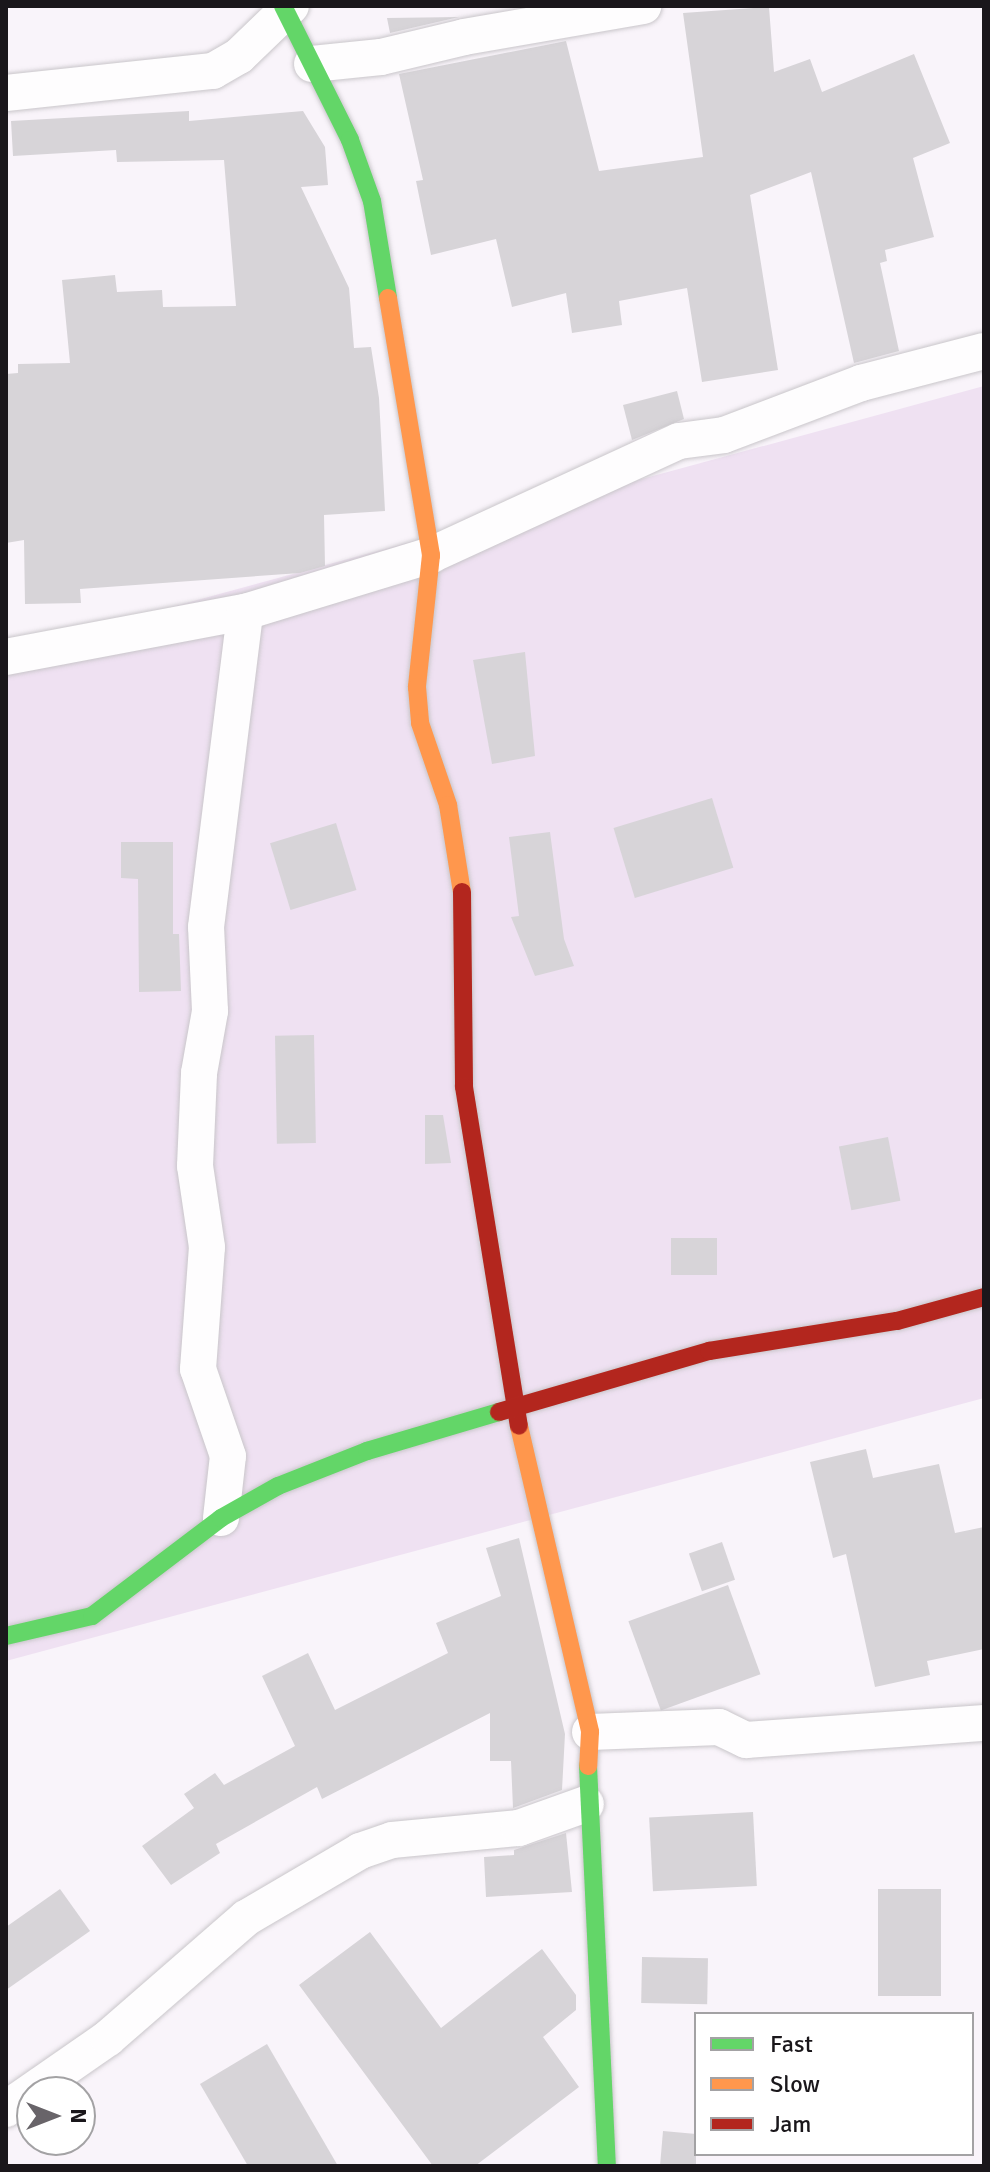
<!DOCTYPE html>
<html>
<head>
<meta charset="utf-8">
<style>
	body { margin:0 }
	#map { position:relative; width:990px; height:2172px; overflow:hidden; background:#f9f4fa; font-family:Signika,sans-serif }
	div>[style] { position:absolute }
	.green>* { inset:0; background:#efe1f2 }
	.building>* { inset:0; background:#d7d4d8; transform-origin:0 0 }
	.roads { filter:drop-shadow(0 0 2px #c9c6ca) drop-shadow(0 0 2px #c9c6ca) }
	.street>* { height:36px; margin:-18px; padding:0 18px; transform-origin:18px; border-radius:18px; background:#fefdfe }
	.fast>* { height:18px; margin:-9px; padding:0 9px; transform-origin:9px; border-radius:9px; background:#63d668 }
	.slow>* { height:18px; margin:-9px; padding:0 9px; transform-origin:9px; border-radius:9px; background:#ff974d }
	.jam>* { height:18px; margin:-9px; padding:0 9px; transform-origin:9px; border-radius:9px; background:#b3261e }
	span { translate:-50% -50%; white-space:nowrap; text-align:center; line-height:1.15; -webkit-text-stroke:6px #fff; paint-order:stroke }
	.frame { position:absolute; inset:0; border:8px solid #1a171b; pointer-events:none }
	.legend { position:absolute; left:694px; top:2012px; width:280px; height:144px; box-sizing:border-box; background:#fff; border:2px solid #a3a2a4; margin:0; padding:10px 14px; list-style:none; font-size:24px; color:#1a171b }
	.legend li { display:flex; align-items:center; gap:16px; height:40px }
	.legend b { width:40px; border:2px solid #a3a2a4 }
	.north { position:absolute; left:16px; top:2076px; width:80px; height:80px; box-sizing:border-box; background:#fff; border:2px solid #a3a2a4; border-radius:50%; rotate:90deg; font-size:22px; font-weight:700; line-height:32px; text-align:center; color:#1a171b }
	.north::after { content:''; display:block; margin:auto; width:28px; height:36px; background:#686469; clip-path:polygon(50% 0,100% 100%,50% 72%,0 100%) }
</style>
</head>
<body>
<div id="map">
	<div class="green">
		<div style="clip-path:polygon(984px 386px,984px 1398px,6px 1661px,6px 652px)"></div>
	</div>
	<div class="building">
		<div style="clip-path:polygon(769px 7px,774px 72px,810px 59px,822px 92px,914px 54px,950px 143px,913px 158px,934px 237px,885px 250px,887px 261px,880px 263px,899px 351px,854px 363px,811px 172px,750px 195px,778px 370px,702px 382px,687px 288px,619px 301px,622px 325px,572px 333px,566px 293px,512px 307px,496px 239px,431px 255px,416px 181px,423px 180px,399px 74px,566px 41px,599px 171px,703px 157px,683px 13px)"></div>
		<div style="clip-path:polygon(459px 17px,390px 33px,387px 18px)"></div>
		<div style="clip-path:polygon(189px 111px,189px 121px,303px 111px,325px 147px,328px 185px,301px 187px,349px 288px,354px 348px,371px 347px,379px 398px,385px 511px,324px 515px,325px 566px,300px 573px,80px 589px,81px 603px,25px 604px,24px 540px,6px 543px,6px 374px,18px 373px,18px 364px,70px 363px,62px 280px,115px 275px,117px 292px,162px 290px,163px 307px,236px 306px,224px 160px,117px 162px,116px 150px,13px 156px,11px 121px)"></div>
		<div style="clip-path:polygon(677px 391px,684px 419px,632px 440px,623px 405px)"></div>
		<div style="clip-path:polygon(525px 652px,535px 756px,492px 764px,473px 660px)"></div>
		<div style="left:712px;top:798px;width:73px;height:103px;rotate:73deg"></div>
		<div style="left:336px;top:823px;width:70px;height:69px;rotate:73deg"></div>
		<div style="clip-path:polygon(550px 832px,564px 939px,574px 966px,535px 976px,511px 917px,519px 916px,509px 837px)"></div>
		<div style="clip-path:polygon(121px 842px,173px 842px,173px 934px,179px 934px,181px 991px,139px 992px,138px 879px,121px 878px)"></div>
		<div style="left:314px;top:1035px;width:108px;height:39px;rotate:89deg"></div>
		<div style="clip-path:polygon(425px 1115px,443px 1115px,451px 1163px,425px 1164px)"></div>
		<div style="left:888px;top:1137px;width:65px;height:50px;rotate:79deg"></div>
		<div style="left:717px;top:1238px;width:37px;height:46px;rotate:90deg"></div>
		<div style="clip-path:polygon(866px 1449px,873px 1478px,939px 1464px,955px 1533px,984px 1527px,984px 1649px,927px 1661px,930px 1675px,875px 1687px,846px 1554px,833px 1558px,810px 1462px)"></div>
		<div style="clip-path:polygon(519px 1538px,565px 1734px,562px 1790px,513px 1808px,511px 1761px,490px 1761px,490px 1713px,322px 1799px,317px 1787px,216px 1844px,220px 1853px,171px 1885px,142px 1846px,194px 1808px,184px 1794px,215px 1773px,224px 1785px,295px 1746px,262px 1676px,308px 1653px,335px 1710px,448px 1653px,436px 1623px,501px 1596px,486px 1548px)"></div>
		<div style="left:722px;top:1542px;width:40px;height:35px;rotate:71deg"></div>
		<div style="left:728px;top:1585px;width:95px;height:106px;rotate:70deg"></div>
		<div style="left:753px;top:1812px;width:74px;height:104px;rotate:87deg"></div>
		<div style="clip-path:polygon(566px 1833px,572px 1892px,486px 1897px,484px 1857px,514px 1855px,514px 1850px)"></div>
		<div style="clip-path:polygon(60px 1889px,90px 1931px,6px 1990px,6px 1927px)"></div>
		<div style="left:878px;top:1889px;width:63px;height:107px"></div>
		<div style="clip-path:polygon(370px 1932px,441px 2028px,542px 1949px,576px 1995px,576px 2010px,543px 2037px,579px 2087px,475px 2166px,433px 2166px,299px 1985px)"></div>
		<div style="left:642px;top:1957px;width:66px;height:46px;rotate:1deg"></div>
		<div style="clip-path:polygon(267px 2044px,338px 2166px,248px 2166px,200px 2084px)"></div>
		<div style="clip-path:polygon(663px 2131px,696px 2134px,696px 2166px,660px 2166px)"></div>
	</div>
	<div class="roads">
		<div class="street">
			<div style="left:312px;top:64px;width:69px;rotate:-5.8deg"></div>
			<div style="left:381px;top:57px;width:85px;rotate:-13.5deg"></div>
			<div style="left:464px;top:37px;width:182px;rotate:-9.8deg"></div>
			<div style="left:6px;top:93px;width:208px;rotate:-6.1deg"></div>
			<div style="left:213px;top:71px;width:30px;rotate:-30deg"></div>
			<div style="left:239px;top:56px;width:72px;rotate:-43.9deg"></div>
			<div style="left:6px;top:657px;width:243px;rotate:-10.7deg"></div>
			<div style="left:245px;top:612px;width:195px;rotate:-17deg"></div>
			<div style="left:431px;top:555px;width:273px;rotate:-24.7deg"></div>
			<div style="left:679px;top:441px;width:45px;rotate:-7.6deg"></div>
			<div style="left:724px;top:435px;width:147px;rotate:-20.8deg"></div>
			<div style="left:861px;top:383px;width:127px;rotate:-14.6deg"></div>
			<div style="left:221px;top:1518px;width:62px;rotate:-83.6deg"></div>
			<div style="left:228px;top:1456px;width:92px;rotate:-109deg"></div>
			<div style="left:198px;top:1369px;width:122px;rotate:-85.8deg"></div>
			<div style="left:207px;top:1247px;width:82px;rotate:-98.4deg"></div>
			<div style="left:195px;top:1166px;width:93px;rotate:-87.5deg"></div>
			<div style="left:199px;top:1073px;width:63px;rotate:-79.9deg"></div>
			<div style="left:210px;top:1011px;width:84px;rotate:-92.7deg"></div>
			<div style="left:206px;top:927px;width:317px;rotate:-82.9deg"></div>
			<div style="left:590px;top:1732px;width:129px;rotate:-2.2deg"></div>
			<div style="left:719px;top:1727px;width:30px;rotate:26deg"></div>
			<div style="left:746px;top:1740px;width:239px;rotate:-4.1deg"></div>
			<div style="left:6px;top:2109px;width:124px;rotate:-34.8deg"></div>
			<div style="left:108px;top:2038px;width:183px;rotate:-41deg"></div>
			<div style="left:246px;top:1918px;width:132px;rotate:-30.4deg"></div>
			<div style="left:360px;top:1851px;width:34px;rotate:-19deg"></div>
			<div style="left:392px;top:1840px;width:128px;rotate:-5.4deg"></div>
			<div style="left:519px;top:1828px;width:71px;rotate:-19.7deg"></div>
		</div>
		<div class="fast">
			<div style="left:283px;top:6px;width:150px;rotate:63.4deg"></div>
			<div style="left:350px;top:140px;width:65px;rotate:70.2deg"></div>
			<div style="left:372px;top:201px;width:98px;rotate:80.6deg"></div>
			<div style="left:6px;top:1636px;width:88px;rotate:-13.1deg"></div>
			<div style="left:92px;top:1616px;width:162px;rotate:-37.2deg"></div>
			<div style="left:221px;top:1518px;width:65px;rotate:-29.3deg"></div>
			<div style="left:278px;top:1486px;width:96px;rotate:-21.5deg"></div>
			<div style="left:367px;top:1451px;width:138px;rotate:-16.5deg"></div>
			<div style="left:588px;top:1766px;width:400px;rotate:87.3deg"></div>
		</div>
		<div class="slow">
			<div style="left:388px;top:298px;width:261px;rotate:80.5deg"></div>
			<div style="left:431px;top:555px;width:133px;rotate:96.1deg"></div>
			<div style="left:417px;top:687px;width:36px;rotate:85deg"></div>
			<div style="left:420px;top:723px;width:87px;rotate:71.1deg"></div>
			<div style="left:448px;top:805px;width:88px;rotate:80.9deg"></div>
			<div style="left:519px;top:1426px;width:314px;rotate:76.9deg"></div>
			<div style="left:590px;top:1732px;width:34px;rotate:93deg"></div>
		</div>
		<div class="jam">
			<div style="left:462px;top:892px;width:195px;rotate:89.4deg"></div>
			<div style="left:464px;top:1087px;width:343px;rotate:80.8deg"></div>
			<div style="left:499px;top:1412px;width:219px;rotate:-16.2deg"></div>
			<div style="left:709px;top:1351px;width:190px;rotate:-9.1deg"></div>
			<div style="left:897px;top:1321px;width:90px;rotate:-15.4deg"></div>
		</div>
	</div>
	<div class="frame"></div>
	<ul class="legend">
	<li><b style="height:10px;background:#63d668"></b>Fast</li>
	<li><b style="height:10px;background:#ff974d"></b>Slow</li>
	<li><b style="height:10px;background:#b3261e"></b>Jam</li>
	</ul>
	<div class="north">N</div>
</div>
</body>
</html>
